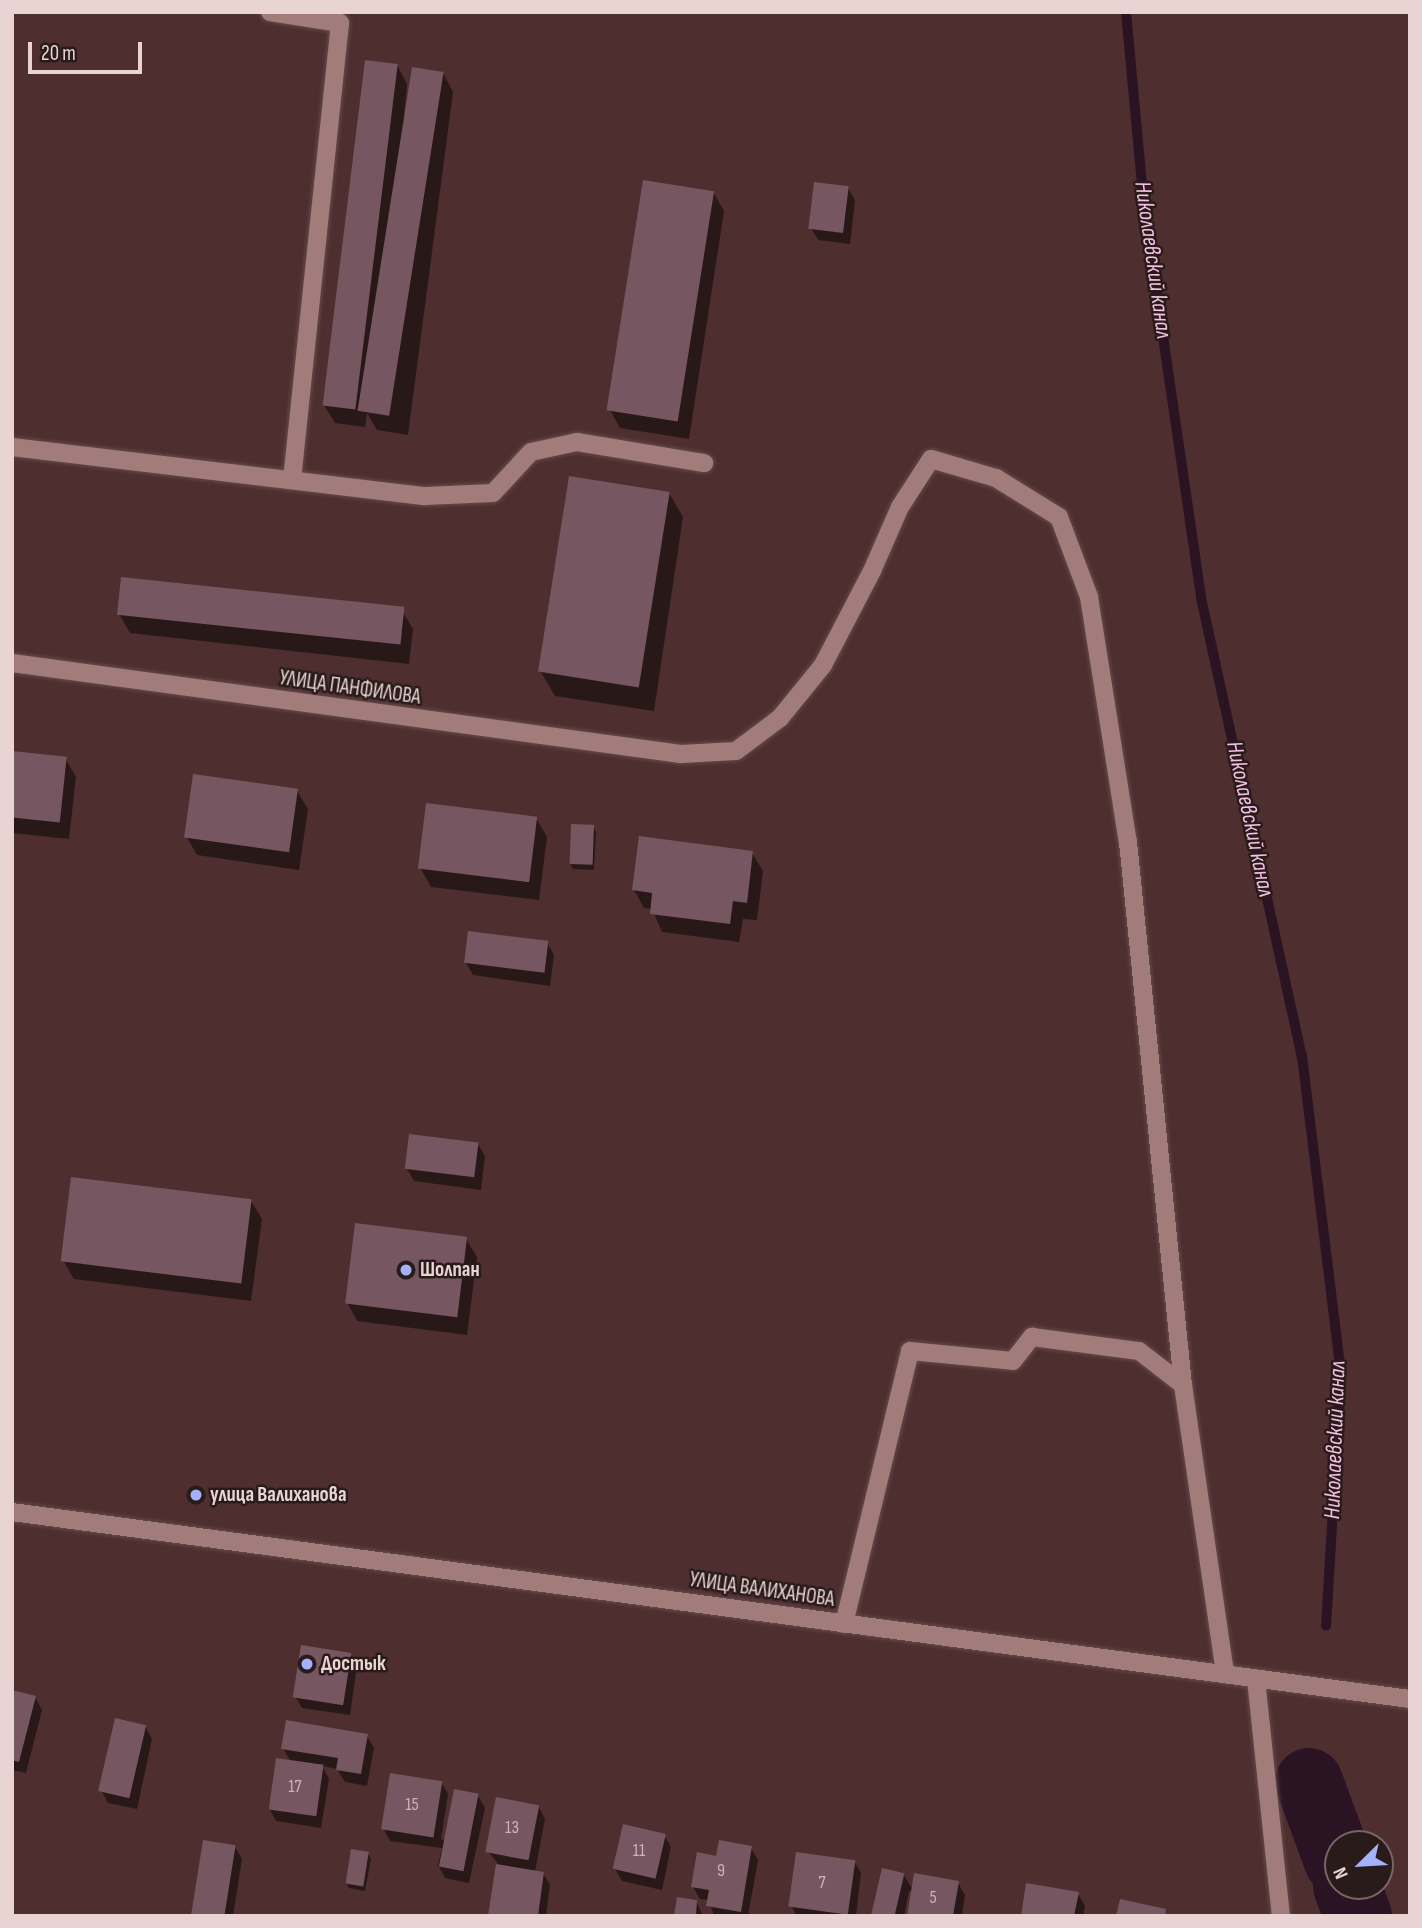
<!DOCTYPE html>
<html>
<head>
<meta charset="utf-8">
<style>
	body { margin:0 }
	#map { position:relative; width:1422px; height:1928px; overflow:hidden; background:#4e2e2e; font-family:"Sofia Sans Condensed",sans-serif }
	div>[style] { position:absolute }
	.shadow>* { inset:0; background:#0007 }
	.stream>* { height:10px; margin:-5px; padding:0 5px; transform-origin:5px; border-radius:5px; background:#2a1424 }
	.river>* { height:68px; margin:-34px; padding:0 34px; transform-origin:34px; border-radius:34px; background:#2a1424 }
	.building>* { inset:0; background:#765660; transform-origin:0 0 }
	.roads { filter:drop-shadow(0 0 2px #654a4b) drop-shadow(0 0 2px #654a4b) }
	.lane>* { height:18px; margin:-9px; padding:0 9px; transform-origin:9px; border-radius:9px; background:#a27c7b }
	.street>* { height:18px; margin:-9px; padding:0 9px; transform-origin:9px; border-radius:9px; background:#a27c7b }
	.secondary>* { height:18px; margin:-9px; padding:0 9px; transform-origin:9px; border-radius:9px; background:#a27c7b }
	.dots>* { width:19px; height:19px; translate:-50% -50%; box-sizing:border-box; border:4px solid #2a1b1b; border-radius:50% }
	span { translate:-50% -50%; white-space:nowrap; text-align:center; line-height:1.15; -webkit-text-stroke:5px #2a1b1b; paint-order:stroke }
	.number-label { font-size:18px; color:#ccb4b6 }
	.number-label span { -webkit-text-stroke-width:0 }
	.street-label { font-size:21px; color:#e9d4d3 }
	.poi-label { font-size:21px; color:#e9d4d3; font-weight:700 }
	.left { translate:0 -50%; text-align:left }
	.water-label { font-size:23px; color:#f4c0e3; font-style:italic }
	.frame { position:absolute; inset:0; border:14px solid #e9d4d3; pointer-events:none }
	.north { position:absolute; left:1324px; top:1830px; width:70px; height:70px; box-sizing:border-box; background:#2a1b1b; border:2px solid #766565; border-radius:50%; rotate:246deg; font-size:19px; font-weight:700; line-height:28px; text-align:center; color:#e9d4d3 }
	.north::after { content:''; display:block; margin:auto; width:24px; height:32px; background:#a4b1fc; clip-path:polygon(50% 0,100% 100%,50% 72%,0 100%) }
	.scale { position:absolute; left:28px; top:42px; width:114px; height:32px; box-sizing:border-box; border:4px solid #e9d4d3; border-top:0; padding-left:9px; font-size:21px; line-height:24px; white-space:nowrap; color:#e9d4d3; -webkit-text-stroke:5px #2a1b1b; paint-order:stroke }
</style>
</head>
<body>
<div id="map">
	<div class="shadow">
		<div style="clip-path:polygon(397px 65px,407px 84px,404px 115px,407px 115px,443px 73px,453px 92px,408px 435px,377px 430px,367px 413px,365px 427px,335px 423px,324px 405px)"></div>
		<div style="clip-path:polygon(848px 188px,855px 200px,850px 244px,818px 240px,811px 228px)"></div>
		<div style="clip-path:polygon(713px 192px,724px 211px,689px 439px,620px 428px,610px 410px)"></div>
		<div style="clip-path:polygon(669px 493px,683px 517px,654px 711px,555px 696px,541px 672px)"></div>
		<div style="clip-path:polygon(402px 611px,413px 629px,409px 664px,130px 633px,119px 614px)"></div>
		<div style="clip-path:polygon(12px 753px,65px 758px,76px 777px,69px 839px,12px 833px)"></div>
		<div style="clip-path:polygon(297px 791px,308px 809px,299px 870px,197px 855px,186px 836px)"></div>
		<div style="clip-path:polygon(536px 818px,547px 837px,539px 900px,431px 887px,421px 869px)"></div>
		<div style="clip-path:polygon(593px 827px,596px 832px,594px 870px,573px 869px,570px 863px)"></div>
		<div style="clip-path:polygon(752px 853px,763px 871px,757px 920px,743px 919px,739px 942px,662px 932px,652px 909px,644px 908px,634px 890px)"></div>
		<div style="clip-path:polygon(547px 943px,554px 955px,550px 986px,473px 975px,466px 963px)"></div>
		<div style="clip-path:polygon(478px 1144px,485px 1156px,481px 1190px,414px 1181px,407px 1169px)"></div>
		<div style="clip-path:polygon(251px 1201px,262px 1219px,251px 1301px,74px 1279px,63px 1260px)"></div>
		<div style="clip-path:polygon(466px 1239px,477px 1257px,467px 1335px,357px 1321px,347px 1302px)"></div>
		<div style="clip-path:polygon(350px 1654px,357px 1666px,350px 1715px,302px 1708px,295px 1696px)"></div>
		<div style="clip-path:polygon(12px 1692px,35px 1697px,42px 1710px,26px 1773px,12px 1770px)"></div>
		<div style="clip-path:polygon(145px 1726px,152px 1739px,137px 1809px,108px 1803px,101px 1790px)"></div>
		<div style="clip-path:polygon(367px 1736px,374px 1748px,367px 1786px,345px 1782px,337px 1769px,322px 1766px,329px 1779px,321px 1828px,276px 1821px,269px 1808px,291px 1762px,283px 1748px)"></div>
		<div style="clip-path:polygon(441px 1782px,448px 1794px,441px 1839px,444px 1840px,478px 1796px,485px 1808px,469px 1883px,445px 1878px,438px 1865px,442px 1848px,390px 1841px,383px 1828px)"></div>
		<div style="clip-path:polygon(538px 1806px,545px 1819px,535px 1872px,543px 1873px,550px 1885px,546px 1916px,490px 1916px,498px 1864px,488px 1851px)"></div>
		<div style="clip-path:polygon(664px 1835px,671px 1847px,662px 1890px,622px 1881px,615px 1869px)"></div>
		<div style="clip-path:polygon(235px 1847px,242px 1859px,233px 1916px,193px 1916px)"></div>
		<div style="clip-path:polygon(751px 1848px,758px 1860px,748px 1916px,714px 1916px,709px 1900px,700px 1899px,693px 1887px,717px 1858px)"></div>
		<div style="clip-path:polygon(368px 1854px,371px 1859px,365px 1891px,349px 1888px,346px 1883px)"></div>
		<div style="clip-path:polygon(854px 1861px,861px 1873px,856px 1916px,797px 1916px,792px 1907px)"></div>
		<div style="clip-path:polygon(903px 1874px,913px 1890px,958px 1883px,965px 1895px,962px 1916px,908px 1916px,912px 1891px,909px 1891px,904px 1916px,875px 1916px)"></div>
		<div style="clip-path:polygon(1078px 1894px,1085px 1906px,1083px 1916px,1022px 1916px)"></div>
		<div style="clip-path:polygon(696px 1901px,703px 1916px,676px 1916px)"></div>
	</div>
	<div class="stream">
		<div style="left:1126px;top:12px;width:195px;rotate:84.7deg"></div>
		<div style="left:1144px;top:206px;width:396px;rotate:81.7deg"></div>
		<div style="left:1201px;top:598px;width:469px;rotate:77.6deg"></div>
		<div style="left:1302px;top:1056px;width:320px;rotate:83deg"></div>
		<div style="left:1341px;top:1374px;width:252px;rotate:93.4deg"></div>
	</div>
	<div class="river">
		<div style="left:1309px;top:1782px;width:84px;rotate:69.8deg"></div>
		<div style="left:1347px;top:1886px;width:32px;rotate:70deg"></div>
	</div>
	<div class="building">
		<div style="left:365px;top:60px;width:33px;height:348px;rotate:7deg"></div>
		<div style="left:412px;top:67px;width:32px;height:348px;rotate:9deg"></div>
		<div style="left:643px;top:180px;width:72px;height:233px;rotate:9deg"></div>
		<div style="left:814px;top:182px;width:35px;height:47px;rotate:7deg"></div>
		<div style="left:569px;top:476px;width:102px;height:198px;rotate:9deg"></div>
		<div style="left:121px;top:577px;width:285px;height:38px;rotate:6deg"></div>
		<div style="left:12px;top:751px;width:55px;height:66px;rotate:6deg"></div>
		<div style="left:193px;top:774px;width:106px;height:64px;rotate:8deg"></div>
		<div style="left:426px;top:803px;width:112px;height:66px;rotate:7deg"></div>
		<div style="left:571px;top:824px;width:23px;height:40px;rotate:2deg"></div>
		<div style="clip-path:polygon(639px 836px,753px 851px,747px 903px,733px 901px,730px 924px,650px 914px,652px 893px,632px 890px)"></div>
		<div style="left:468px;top:931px;width:81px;height:32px;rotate:7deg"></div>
		<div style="left:409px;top:1134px;width:70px;height:35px;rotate:7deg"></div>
		<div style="left:71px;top:1177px;width:182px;height:85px;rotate:7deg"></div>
		<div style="left:355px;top:1223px;width:113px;height:81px;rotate:7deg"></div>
		<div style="left:301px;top:1645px;width:51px;height:53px;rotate:9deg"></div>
		<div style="clip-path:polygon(12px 1690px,36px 1696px,19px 1762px,12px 1760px)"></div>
		<div style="left:115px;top:1718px;width:32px;height:75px;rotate:13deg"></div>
		<div style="clip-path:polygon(286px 1720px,368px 1734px,361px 1774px,336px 1770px,338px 1758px,281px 1749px)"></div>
		<div style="left:276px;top:1758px;width:48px;height:52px;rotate:8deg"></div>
		<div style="left:390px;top:1773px;width:53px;height:57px;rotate:9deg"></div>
		<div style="left:454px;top:1789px;width:25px;height:79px;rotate:11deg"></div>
		<div style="left:496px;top:1797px;width:44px;height:56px;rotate:11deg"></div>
		<div style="left:623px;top:1824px;width:44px;height:46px;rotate:13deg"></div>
		<div style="left:203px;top:1840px;width:33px;height:77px;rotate:9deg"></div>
		<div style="clip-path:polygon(719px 1840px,752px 1846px,741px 1912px,706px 1906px,709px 1890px,691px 1887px,697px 1852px,716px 1856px)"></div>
		<div style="left:351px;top:1849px;width:18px;height:35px;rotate:9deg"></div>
		<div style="left:796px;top:1852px;width:60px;height:55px;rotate:8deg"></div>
		<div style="clip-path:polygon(496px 1864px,544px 1872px,538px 1916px,488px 1916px)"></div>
		<div style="left:882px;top:1868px;width:23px;height:49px;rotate:13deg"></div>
		<div style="clip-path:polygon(914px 1873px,959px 1881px,953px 1916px,907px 1916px)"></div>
		<div style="clip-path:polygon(1026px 1883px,1079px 1892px,1074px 1916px,1021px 1916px)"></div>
		<div style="clip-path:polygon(677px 1897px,697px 1900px,696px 1916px,674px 1916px)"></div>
		<div style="clip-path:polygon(1120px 1899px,1166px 1909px,1165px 1916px,1116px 1916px)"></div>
	</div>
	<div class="roads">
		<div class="lane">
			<div style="left:270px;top:12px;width:71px;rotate:8.9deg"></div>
			<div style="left:340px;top:23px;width:458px;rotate:96deg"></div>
			<div style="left:12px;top:447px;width:416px;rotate:6.8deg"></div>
			<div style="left:425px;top:496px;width:68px;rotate:-2.5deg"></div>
			<div style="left:493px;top:493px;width:56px;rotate:-47.2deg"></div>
			<div style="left:531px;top:452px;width:47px;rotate:-12.3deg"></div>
			<div style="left:577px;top:442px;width:129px;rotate:9.4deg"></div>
			<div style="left:12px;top:663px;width:675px;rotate:7.75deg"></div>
			<div style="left:844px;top:1624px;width:281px;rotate:-76.4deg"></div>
			<div style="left:910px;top:1351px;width:103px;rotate:5.5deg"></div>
			<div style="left:1013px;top:1361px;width:31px;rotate:-52deg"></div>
			<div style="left:1032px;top:1337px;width:108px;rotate:7.5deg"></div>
			<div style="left:1139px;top:1351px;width:56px;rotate:37.7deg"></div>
		</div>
		<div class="street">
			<div style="left:681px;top:754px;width:55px;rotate:-3.1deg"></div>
			<div style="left:736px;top:751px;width:55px;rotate:-36.9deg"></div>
			<div style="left:780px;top:718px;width:68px;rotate:-50.9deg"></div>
			<div style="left:823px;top:665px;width:106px;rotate:-62.5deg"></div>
			<div style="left:872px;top:571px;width:70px;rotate:-66.4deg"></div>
			<div style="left:900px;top:507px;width:57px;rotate:-57.1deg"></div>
			<div style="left:931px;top:459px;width:68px;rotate:16.3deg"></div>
			<div style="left:996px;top:478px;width:74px;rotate:31.8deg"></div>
			<div style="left:1059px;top:517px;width:85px;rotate:69.4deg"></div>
			<div style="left:1089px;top:597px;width:248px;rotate:81deg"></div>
			<div style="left:1128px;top:842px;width:546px;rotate:84.22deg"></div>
			<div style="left:1183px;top:1385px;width:292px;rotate:81.7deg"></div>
			<div style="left:1256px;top:1679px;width:238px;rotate:84deg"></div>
		</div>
		<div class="secondary">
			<div style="left:12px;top:1512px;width:1410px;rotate:7.62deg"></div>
		</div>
	</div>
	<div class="dots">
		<div style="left:406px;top:1270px;background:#a4b1fc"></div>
		<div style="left:196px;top:1495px;background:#a4b1fc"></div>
		<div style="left:307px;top:1664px;background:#a4b1fc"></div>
	</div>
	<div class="number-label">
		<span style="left:295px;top:1787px">17</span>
		<span style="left:412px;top:1805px">15</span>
		<span style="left:512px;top:1828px">13</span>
		<span style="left:639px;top:1851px">11</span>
		<span style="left:721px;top:1871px">9</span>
		<span style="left:822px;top:1883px">7</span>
		<span style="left:933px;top:1898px">5</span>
	</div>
	<div class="street-label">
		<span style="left:350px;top:688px;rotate:8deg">УЛИЦА ПАНФИЛОВА</span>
		<span style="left:762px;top:1590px;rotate:8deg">УЛИЦА ВАЛИХАНОВА</span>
	</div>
	<div class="poi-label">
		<span class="left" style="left:420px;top:1270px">Шолпан</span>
		<span class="left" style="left:210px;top:1495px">улица Валиханова</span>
		<span class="left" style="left:321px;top:1664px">Достык</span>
	</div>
	<div class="water-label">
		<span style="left:1153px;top:260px;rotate:82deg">Николаевский канал</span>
		<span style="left:1250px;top:819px;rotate:78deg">Николаевский канал</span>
		<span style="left:1335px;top:1440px;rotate:-88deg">Николаевский канал</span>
	</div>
	<div class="frame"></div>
	<div class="north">N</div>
	<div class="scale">20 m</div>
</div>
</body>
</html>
